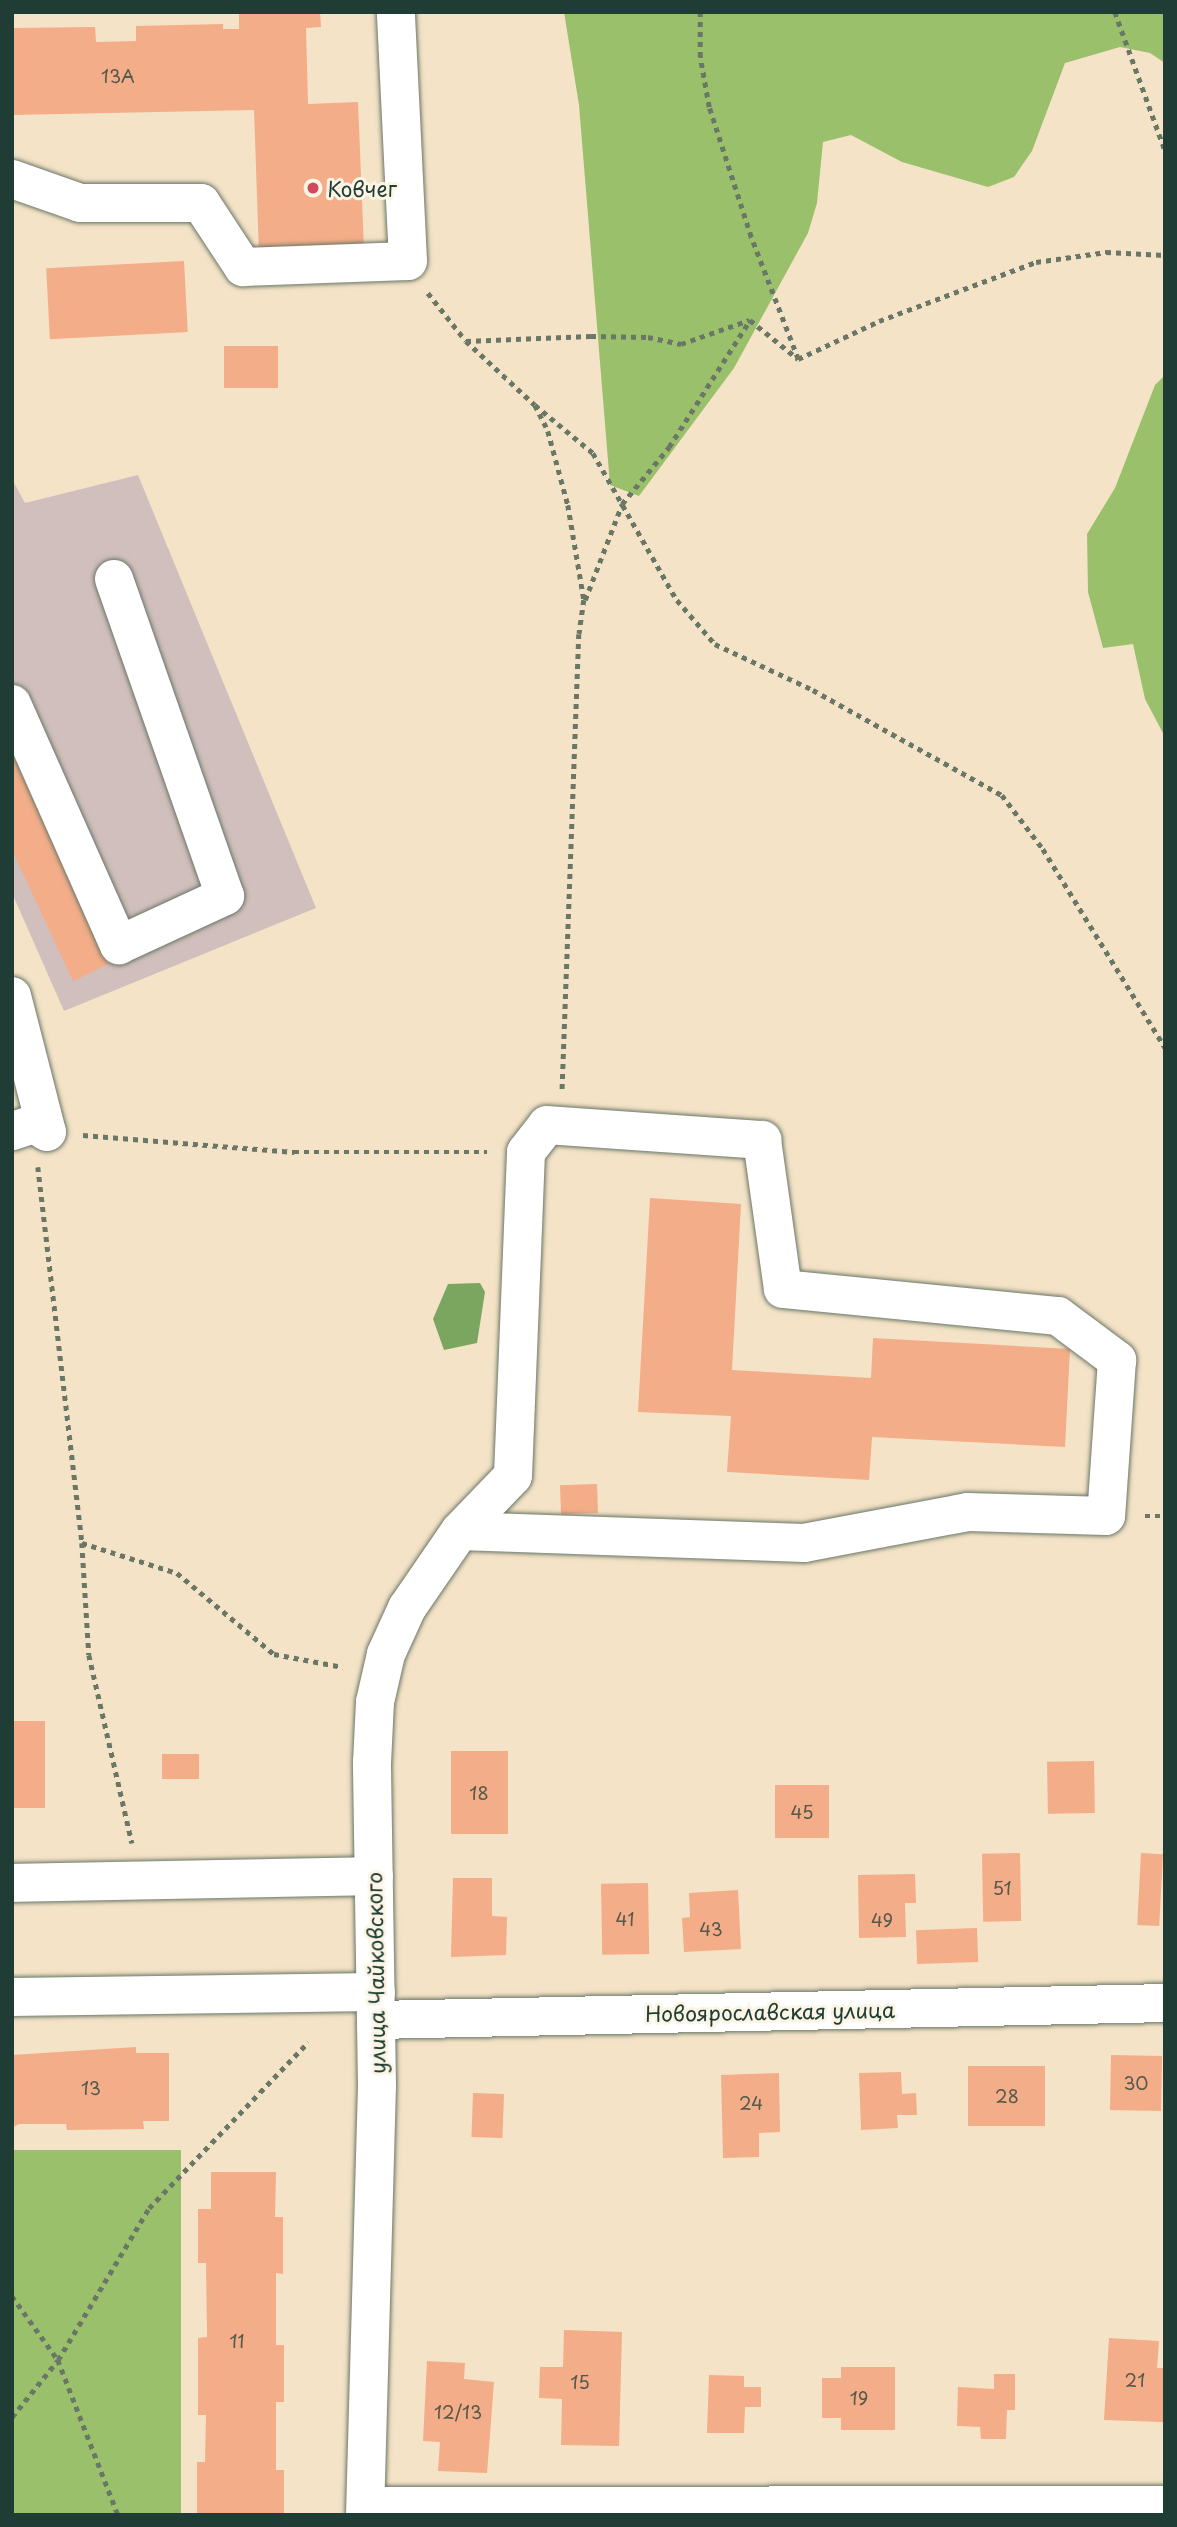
<!DOCTYPE html>
<html>
<head>
<meta charset="utf-8">
<style>
	body { margin:0 }
	#map { position:relative; width:1177px; height:2527px; overflow:hidden; background:#f4e3c7; font-family:"Playpen Sans",sans-serif }
	div>[style] { position:absolute }
	.industrial>* { inset:0; background:#d1bfbd }
	.green>* { inset:0; background:#9ac06c; transform-origin:0 0 }
	.forest>* { inset:0; background:#7ba660 }
	.building>* { inset:0; background:#f3ad89; transform-origin:0 0 }
	.path>* { height:4.5px; margin-top:-2.25px; transform-origin:0; background:repeating-linear-gradient(90deg,#6a7767 0 5px,transparent 0 10px) }
	.roads { filter:drop-shadow(0 0 2px #6a7767) drop-shadow(0 0 2px #6a7767) }
	.minor>* { height:38px; margin:-19px; padding:0 19px; transform-origin:19px; border-radius:19px; background:#fff }
	.dots>* { width:19px; height:19px; translate:-50% -50%; box-sizing:border-box; border:4px solid #fcf5e5; border-radius:50% }
	span { translate:-50% -50%; white-space:nowrap; text-align:center; line-height:1.15; -webkit-text-stroke:6px #fcf5e5; paint-order:stroke }
	.number-label { font-size:18px; color:#545949 }
	.number-label span { -webkit-text-stroke-width:0 }
	.poi-label { font-size:21px; color:#1f3d34 }
	.left { translate:0 -50%; text-align:left }
	.street-label { font-size:21px; color:#1f3d34 }
	.frame { position:absolute; inset:0; border:14px solid #1f3d34; pointer-events:none }
</style>
</head>
<body>
<div id="map">
	<div class="industrial">
		<div style="clip-path:polygon(138px 475px,316px 908px,64px 1011px,12px 893px,12px 479px,25px 503px)"></div>
	</div>
	<div class="green">
		<div style="clip-path:polygon(564px 12px,1165px 12px,1165px 63px,1150px 53px,1120px 47px,1065px 63px,1032px 151px,1014px 177px,988px 187px,902px 162px,851px 135px,823px 142px,817px 203px,808px 233px,734px 368px,639px 496px,610px 485px,579px 105px)"></div>
		<div style="clip-path:polygon(1165px 375px,1165px 737px,1145px 699px,1133px 644px,1103px 648px,1088px 592px,1087px 534px,1115px 488px,1155px 385px)"></div>
		<div style="left:181px;top:2150px;width:365px;height:169px;rotate:90deg"></div>
	</div>
	<div class="forest">
		<div style="clip-path:polygon(480px 1283px,485px 1292px,477px 1343px,444px 1350px,433px 1319px,448px 1284px)"></div>
	</div>
	<div class="building">
		<div style="clip-path:polygon(239px 12px,320px 12px,321px 27px,306px 28px,308px 104px,358px 102px,364px 250px,259px 254px,254px 110px,12px 115px,12px 28px,95px 27px,96px 42px,136px 41px,136px 26px,223px 24px,223px 29px,239px 29px)"></div>
		<div style="left:184px;top:261px;width:71px;height:138px;rotate:87deg"></div>
		<div style="left:224px;top:346px;width:54px;height:42px"></div>
		<div style="clip-path:polygon(12px 732px,119px 959px,73px 981px,12px 850px)"></div>
		<div style="clip-path:polygon(650px 1198px,741px 1204px,732px 1370px,871px 1378px,873px 1338px,1070px 1349px,1065px 1447px,872px 1437px,869px 1480px,727px 1472px,731px 1416px,638px 1412px)"></div>
		<div style="left:597px;top:1484px;width:29px;height:37px;rotate:88deg"></div>
		<div style="left:12px;top:1721px;width:33px;height:87px"></div>
		<div style="left:451px;top:1751px;width:57px;height:83px"></div>
		<div style="left:199px;top:1754px;width:25px;height:37px;rotate:90deg"></div>
		<div style="left:1094px;top:1761px;width:52px;height:47px;rotate:89deg"></div>
		<div style="left:775px;top:1785px;width:54px;height:53px"></div>
		<div style="left:1020px;top:1853px;width:68px;height:38px;rotate:89deg"></div>
		<div style="left:1141px;top:1853px;width:22px;height:72px;rotate:3deg"></div>
		<div style="clip-path:polygon(915px 1874px,916px 1903px,905px 1903px,906px 1937px,859px 1938px,858px 1875px)"></div>
		<div style="clip-path:polygon(453px 1878px,492px 1878px,492px 1916px,507px 1917px,506px 1955px,451px 1957px)"></div>
		<div style="left:648px;top:1883px;width:71px;height:47px;rotate:89deg"></div>
		<div style="clip-path:polygon(738px 1890px,741px 1949px,684px 1952px,682px 1918px,690px 1917px,689px 1893px)"></div>
		<div style="left:977px;top:1928px;width:34px;height:61px;rotate:88deg"></div>
		<div style="clip-path:polygon(136px 2047px,136px 2053px,169px 2053px,169px 2121px,143px 2121px,144px 2129px,67px 2130px,66px 2124px,19px 2124px,12px 2128px,12px 2055px)"></div>
		<div style="left:1111px;top:2055px;width:51px;height:55px;rotate:1deg"></div>
		<div style="left:968px;top:2066px;width:77px;height:60px"></div>
		<div style="clip-path:polygon(901px 2072px,902px 2094px,916px 2093px,917px 2115px,897px 2115px,898px 2128px,861px 2130px,859px 2073px)"></div>
		<div style="clip-path:polygon(779px 2073px,780px 2132px,759px 2133px,759px 2157px,723px 2158px,721px 2075px)"></div>
		<div style="left:473px;top:2093px;width:31px;height:44px;rotate:2deg"></div>
		<div style="clip-path:polygon(211px 2172px,276px 2172px,275px 2217px,283px 2217px,283px 2274px,276px 2273px,276px 2345px,284px 2345px,284px 2402px,276px 2402px,276px 2470px,284px 2470px,284px 2515px,197px 2515px,197px 2462px,205px 2462px,206px 2415px,198px 2415px,198px 2338px,207px 2337px,206px 2263px,198px 2263px,198px 2209px,211px 2209px)"></div>
		<div style="clip-path:polygon(564px 2330px,622px 2332px,619px 2446px,561px 2445px,562px 2399px,539px 2398px,540px 2367px,563px 2367px)"></div>
		<div style="clip-path:polygon(1109px 2338px,1159px 2341px,1157px 2368px,1165px 2368px,1163px 2422px,1104px 2420px)"></div>
		<div style="clip-path:polygon(427px 2361px,465px 2363px,464px 2379px,494px 2382px,487px 2473px,438px 2471px,440px 2442px,423px 2441px)"></div>
		<div style="clip-path:polygon(841px 2367px,895px 2367px,895px 2430px,841px 2430px,841px 2418px,822px 2418px,822px 2378px,841px 2378px)"></div>
		<div style="clip-path:polygon(994px 2374px,1015px 2374px,1015px 2410px,1007px 2410px,1006px 2439px,981px 2439px,980px 2427px,957px 2426px,958px 2387px,994px 2389px)"></div>
		<div style="clip-path:polygon(709px 2375px,744px 2376px,744px 2387px,761px 2387px,761px 2407px,745px 2407px,744px 2433px,707px 2433px)"></div>
	</div>
	<div class="path">
		<div style="left:1115px;top:12px;width:147px;rotate:70.1deg"></div>
		<div style="left:428px;top:293px;width:61px;rotate:51.6deg"></div>
		<div style="left:466px;top:341px;width:94px;rotate:42.8deg"></div>
		<div style="left:535px;top:405px;width:29px;rotate:63deg"></div>
		<div style="left:548px;top:431px;width:77px;rotate:74.9deg"></div>
		<div style="left:568px;top:505px;width:96px;rotate:80.4deg"></div>
		<div style="left:584px;top:600px;width:34px;rotate:98deg"></div>
		<div style="left:579px;top:634px;width:456px;rotate:92.1deg"></div>
		<div style="left:466px;top:341px;width:125px;rotate:-2.3deg"></div>
		<div style="left:591px;top:336px;width:57px;rotate:1deg"></div>
		<div style="left:648px;top:337px;width:34px;rotate:12deg"></div>
		<div style="left:681px;top:344px;width:72px;rotate:-19.4deg"></div>
		<div style="left:798px;top:359px;width:89px;rotate:-25.1deg"></div>
		<div style="left:879px;top:321px;width:168px;rotate:-20.6deg"></div>
		<div style="left:1036px;top:262px;width:71px;rotate:-8.1deg"></div>
		<div style="left:1106px;top:252px;width:59px;rotate:2.9deg"></div>
		<div style="left:535px;top:405px;width:75px;rotate:39.6deg"></div>
		<div style="left:593px;top:453px;width:169px;rotate:60.3deg"></div>
		<div style="left:677px;top:600px;width:58px;rotate:49.2deg"></div>
		<div style="left:715px;top:644px;width:108px;rotate:25.1deg"></div>
		<div style="left:813px;top:690px;width:216px;rotate:29.1deg"></div>
		<div style="left:1002px;top:795px;width:68px;rotate:52.8deg"></div>
		<div style="left:1043px;top:849px;width:233px;rotate:58.4deg"></div>
		<div style="left:585px;top:600px;width:103px;rotate:-68.9deg"></div>
		<div style="left:622px;top:504px;width:74px;rotate:-50.5deg"></div>
		<div style="left:669px;top:447px;width:151px;rotate:-57.5deg"></div>
		<div style="left:750px;top:320px;width:62px;rotate:39.1deg"></div>
		<div style="left:798px;top:359px;width:131px;rotate:-111.1deg"></div>
		<div style="left:751px;top:237px;width:137px;rotate:-107.9deg"></div>
		<div style="left:709px;top:107px;width:51px;rotate:-100.2deg"></div>
		<div style="left:700px;top:57px;width:45px;rotate:-90deg"></div>
		<div style="left:83px;top:1135px;width:212px;rotate:4.6deg"></div>
		<div style="left:294px;top:1152px;width:193px"></div>
		<div style="left:38px;top:1167px;width:379px;rotate:83.3deg"></div>
		<div style="left:82px;top:1543px;width:112px;rotate:86.4deg"></div>
		<div style="left:89px;top:1655px;width:193px;rotate:77.1deg"></div>
		<div style="left:1145px;top:1516px;width:20px"></div>
		<div style="left:82px;top:1543px;width:100px;rotate:17.5deg"></div>
		<div style="left:177px;top:1573px;width:126px;rotate:39.9deg"></div>
		<div style="left:274px;top:1654px;width:70px;rotate:10.7deg"></div>
		<div style="left:12px;top:2296px;width:79px;rotate:54.3deg"></div>
		<div style="left:58px;top:2360px;width:166px;rotate:68.8deg"></div>
		<div style="left:12px;top:2417px;width:73px;rotate:-51.1deg"></div>
		<div style="left:58px;top:2360px;width:177px;rotate:-59.1deg"></div>
		<div style="left:149px;top:2208px;width:230px;rotate:-46.2deg"></div>
	</div>
	<div class="roads">
		<div class="minor">
			<div style="left:12px;top:179px;width:72px;rotate:19.4deg"></div>
			<div style="left:80px;top:203px;width:121px"></div>
			<div style="left:201px;top:203px;width:77px;rotate:56.7deg"></div>
			<div style="left:243px;top:267px;width:165px;rotate:-2.1deg"></div>
			<div style="left:408px;top:261px;width:249px;rotate:-92.8deg"></div>
			<div style="left:12px;top:704px;width:264px;rotate:66.1deg"></div>
			<div style="left:119px;top:945px;width:117px;rotate:-24.8deg"></div>
			<div style="left:225px;top:896px;width:336px;rotate:-109.3deg"></div>
			<div style="left:12px;top:996px;width:140px;rotate:75.6deg"></div>
			<div style="left:47px;top:1132px;width:15px;rotate:-148deg"></div>
			<div style="left:34px;top:1124px;width:23px;rotate:162deg"></div>
			<div style="left:12px;top:1883px;width:362px;rotate:-1.1deg"></div>
			<div style="left:12px;top:1997px;width:364px;rotate:-0.8deg"></div>
			<div style="left:376px;top:2020px;width:789px;rotate:-1.23deg"></div>
			<div style="left:366px;top:2506px;width:799px;rotate:-0.07deg"></div>
			<div style="left:365px;top:2515px;width:429px;rotate:-88.4deg"></div>
			<div style="left:377px;top:2086px;width:323px;rotate:-90.9deg"></div>
			<div style="left:372px;top:1763px;width:61px;rotate:-87.2deg"></div>
			<div style="left:375px;top:1702px;width:49px;rotate:-77.1deg"></div>
			<div style="left:386px;top:1654px;width:51px;rotate:-65.5deg"></div>
			<div style="left:407px;top:1608px;width:93px;rotate:-55.5deg"></div>
			<div style="left:460px;top:1531px;width:76px;rotate:-46.1deg"></div>
			<div style="left:513px;top:1476px;width:324px;rotate:-87.7deg"></div>
			<div style="left:526px;top:1152px;width:34px;rotate:-52deg"></div>
			<div style="left:547px;top:1125px;width:216px;rotate:4deg"></div>
			<div style="left:762px;top:1140px;width:150px;rotate:82deg"></div>
			<div style="left:783px;top:1289px;width:276px;rotate:5.6deg"></div>
			<div style="left:1058px;top:1316px;width:74px;rotate:36.7deg"></div>
			<div style="left:1117px;top:1360px;width:156px;rotate:94deg"></div>
			<div style="left:1106px;top:1516px;width:138px;rotate:-178.3deg"></div>
			<div style="left:968px;top:1512px;width:167px;rotate:169.3deg"></div>
			<div style="left:804px;top:1543px;width:344px;rotate:-178deg"></div>
		</div>
	</div>
	<div class="dots">
		<div style="left:313px;top:188px;background:#d1495b"></div>
	</div>
	<div class="number-label">
		<span style="left:118px;top:76px">13А</span>
		<span style="left:479px;top:1793px">18</span>
		<span style="left:802px;top:1812px">45</span>
		<span style="left:1002px;top:1888px">51</span>
		<span style="left:625px;top:1919px">41</span>
		<span style="left:882px;top:1920px">49</span>
		<span style="left:711px;top:1929px">43</span>
		<span style="left:1136px;top:2083px">30</span>
		<span style="left:91px;top:2088px">13</span>
		<span style="left:1007px;top:2096px">28</span>
		<span style="left:751px;top:2103px">24</span>
		<span style="left:237px;top:2341px">11</span>
		<span style="left:1135px;top:2380px">21</span>
		<span style="left:580px;top:2382px">15</span>
		<span style="left:859px;top:2398px">19</span>
		<span style="left:458px;top:2412px">12/13</span>
	</div>
	<div class="poi-label">
		<span class="left" style="left:327px;top:188px">Ковчег</span>
	</div>
	<div class="street-label">
		<span style="left:375px;top:1973px;rotate:-91deg">улица Чайковского</span>
		<span style="left:770px;top:2011px;rotate:-1deg">Новоярославская улица</span>
	</div>
	<div class="frame"></div>
</div>
</body>
</html>
